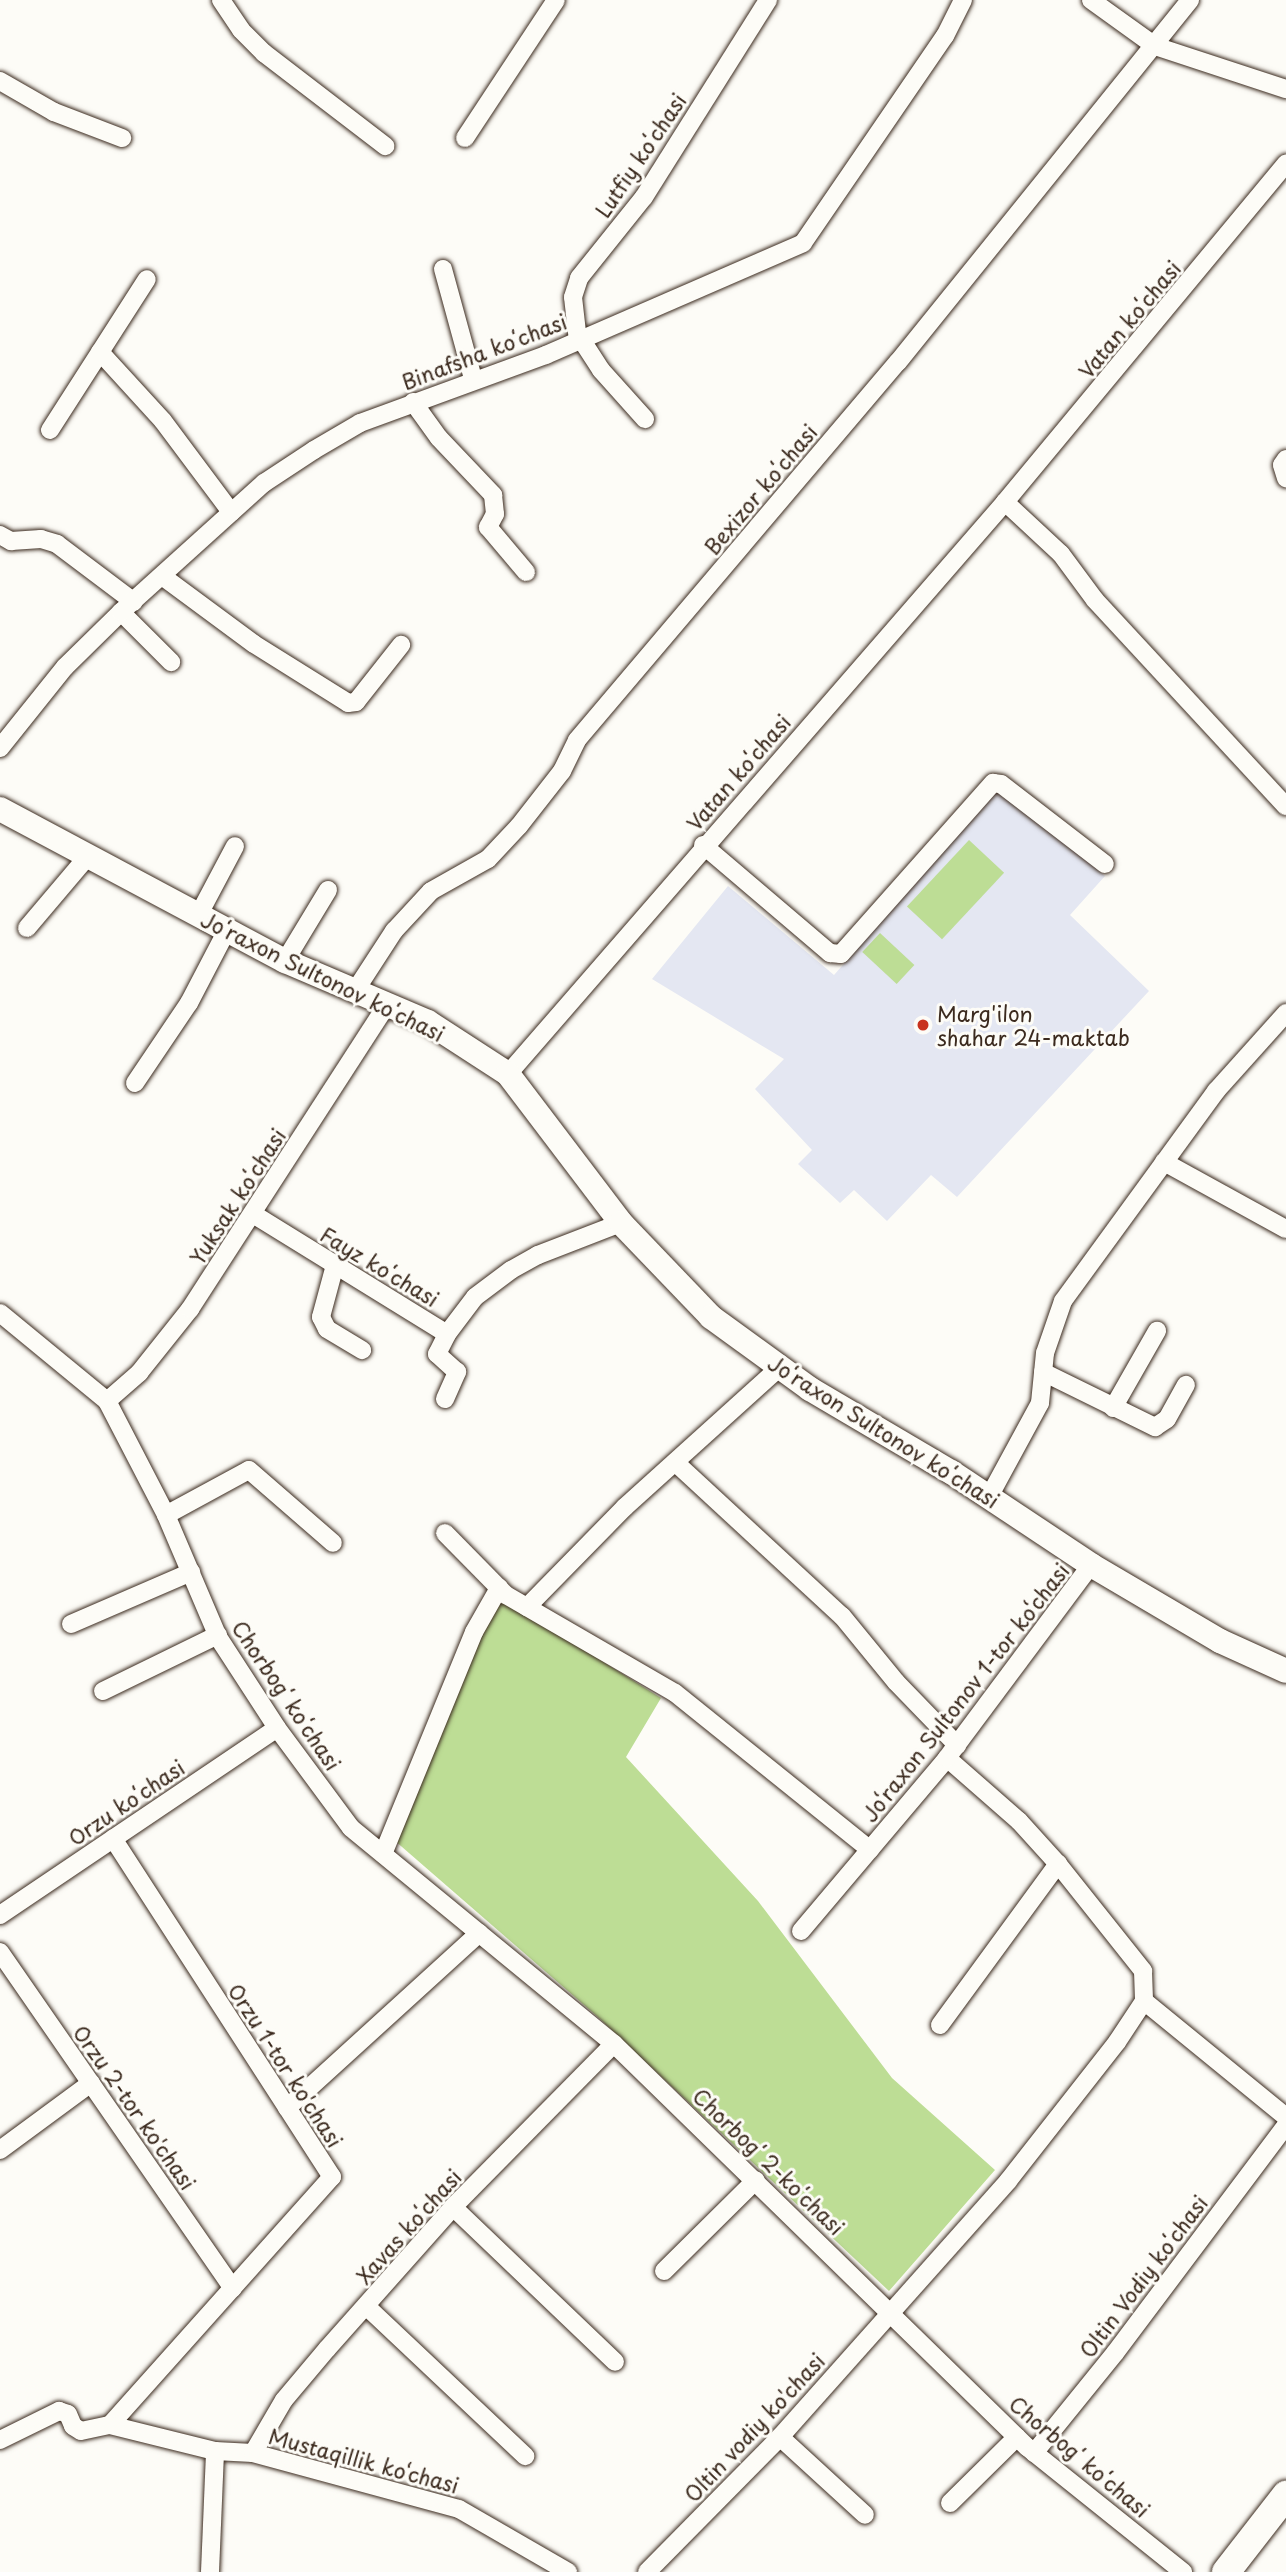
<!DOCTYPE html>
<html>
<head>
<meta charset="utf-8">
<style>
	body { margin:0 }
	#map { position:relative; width:1286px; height:2572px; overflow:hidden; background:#fdfcf7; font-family:"Playpen Sans",sans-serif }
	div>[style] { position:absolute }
	.built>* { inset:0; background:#e4e7f2 }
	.green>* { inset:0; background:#bddd95; transform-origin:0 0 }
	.roads { filter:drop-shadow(0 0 2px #3b2a1e) drop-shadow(0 0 2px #3b2a1e) }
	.street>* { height:18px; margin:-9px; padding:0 9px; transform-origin:9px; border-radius:9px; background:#fdfcf7 }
	.secondary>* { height:24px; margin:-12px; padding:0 12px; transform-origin:12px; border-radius:12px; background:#fdfcf7 }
	.primary>* { height:28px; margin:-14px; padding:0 14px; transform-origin:14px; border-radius:14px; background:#fdfcf7 }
	.dots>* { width:19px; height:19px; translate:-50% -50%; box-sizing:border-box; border:4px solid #fdfcf7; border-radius:50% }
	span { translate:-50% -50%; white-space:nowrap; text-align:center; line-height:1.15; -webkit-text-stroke:6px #fdfcf7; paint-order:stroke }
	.street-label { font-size:21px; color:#3b2a1e }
	.poi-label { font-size:21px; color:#3b2a1e }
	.left { translate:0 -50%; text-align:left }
</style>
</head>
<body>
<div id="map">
	<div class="built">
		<div style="clip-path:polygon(1000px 786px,1105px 876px,1070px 915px,1149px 991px,957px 1197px,931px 1175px,887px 1221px,854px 1190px,840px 1203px,798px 1164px,812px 1150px,755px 1089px,784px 1059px,652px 979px,728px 886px,834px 975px)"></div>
	</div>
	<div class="green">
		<div style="left:969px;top:840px;width:48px;height:91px;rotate:43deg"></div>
		<div style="left:880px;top:933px;width:47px;height:26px;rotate:43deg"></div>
		<div style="clip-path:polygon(498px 1596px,661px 1698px,626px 1757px,758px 1901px,892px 2078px,995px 2170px,889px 2291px,599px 2018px,394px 1840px)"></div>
	</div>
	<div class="roads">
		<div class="street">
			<div style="left:221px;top:0;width:36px;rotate:56deg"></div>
			<div style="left:241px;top:30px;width:33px;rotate:45deg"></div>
			<div style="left:264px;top:53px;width:153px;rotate:37.5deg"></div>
			<div style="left:1091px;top:0;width:79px;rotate:35.7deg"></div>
			<div style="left:1155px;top:46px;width:138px;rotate:18.2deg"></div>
			<div style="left:0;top:81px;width:62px;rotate:29.9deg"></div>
			<div style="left:54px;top:112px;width:73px;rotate:20.9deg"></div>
			<div style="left:465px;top:138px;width:165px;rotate:-56.6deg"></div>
			<div style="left:443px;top:269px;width:114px;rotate:74.7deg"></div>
			<div style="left:581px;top:339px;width:37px;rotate:57deg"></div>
			<div style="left:601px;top:370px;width:66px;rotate:48.1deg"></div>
			<div style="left:578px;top:341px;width:44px;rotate:-96.5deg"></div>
			<div style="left:573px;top:297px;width:20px;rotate:-72deg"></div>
			<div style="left:579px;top:278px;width:104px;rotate:-51.3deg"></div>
			<div style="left:644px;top:197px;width:233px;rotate:-57.8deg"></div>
			<div style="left:100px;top:352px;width:93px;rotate:47.6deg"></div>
			<div style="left:163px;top:421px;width:114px;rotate:53.2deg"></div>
			<div style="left:413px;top:402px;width:44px;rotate:54.2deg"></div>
			<div style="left:439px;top:438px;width:79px;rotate:46.5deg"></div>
			<div style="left:493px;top:495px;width:19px;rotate:84deg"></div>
			<div style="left:495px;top:514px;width:15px;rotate:118deg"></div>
			<div style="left:488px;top:527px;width:59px;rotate:49.8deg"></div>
			<div style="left:50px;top:430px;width:179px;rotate:-57.3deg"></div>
			<div style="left:1286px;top:459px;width:7px;rotate:124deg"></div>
			<div style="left:1282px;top:465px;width:14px;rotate:73deg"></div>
			<div style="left:1005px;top:502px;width:76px;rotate:42.9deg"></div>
			<div style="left:1061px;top:554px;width:57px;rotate:53.5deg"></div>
			<div style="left:1095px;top:600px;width:281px;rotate:47.2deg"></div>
			<div style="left:0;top:535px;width:13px;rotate:29deg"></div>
			<div style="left:11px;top:541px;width:30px;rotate:-4deg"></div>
			<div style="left:41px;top:539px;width:17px;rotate:17deg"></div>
			<div style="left:57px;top:544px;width:96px;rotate:37deg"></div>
			<div style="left:162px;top:576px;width:114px;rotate:36.5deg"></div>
			<div style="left:254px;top:644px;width:111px;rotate:32.1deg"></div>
			<div style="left:348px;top:703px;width:8px;rotate:-7deg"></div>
			<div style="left:356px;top:702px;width:73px;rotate:-51.7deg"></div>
			<div style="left:121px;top:612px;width:71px;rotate:45deg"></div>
			<div style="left:0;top:748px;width:104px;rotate:-51.3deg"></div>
			<div style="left:65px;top:667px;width:78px;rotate:-44.5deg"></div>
			<div style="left:121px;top:612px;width:193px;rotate:-42.1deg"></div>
			<div style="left:264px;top:483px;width:60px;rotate:-33.4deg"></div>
			<div style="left:314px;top:450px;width:53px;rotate:-30.4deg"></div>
			<div style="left:360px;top:423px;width:198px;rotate:-20.1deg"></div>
			<div style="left:546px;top:355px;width:280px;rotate:-23.5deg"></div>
			<div style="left:803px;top:243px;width:251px;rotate:-55.6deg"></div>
			<div style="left:945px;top:36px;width:40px;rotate:-63.4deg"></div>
			<div style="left:703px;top:845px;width:167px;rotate:40.4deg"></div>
			<div style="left:830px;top:953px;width:11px;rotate:5deg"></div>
			<div style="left:841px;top:954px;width:229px;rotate:-48.4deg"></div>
			<div style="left:993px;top:783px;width:8px;rotate:7deg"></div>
			<div style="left:1001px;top:784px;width:131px;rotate:37.6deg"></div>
			<div style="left:198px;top:916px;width:79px;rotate:-62.1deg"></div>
			<div style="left:27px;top:928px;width:94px;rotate:-49.7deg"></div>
			<div style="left:285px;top:961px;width:83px;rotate:-58.8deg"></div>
			<div style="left:355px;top:991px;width:72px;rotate:-57deg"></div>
			<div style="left:394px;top:931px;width:54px;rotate:-47.2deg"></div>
			<div style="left:431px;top:891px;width:65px;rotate:-29.3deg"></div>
			<div style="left:488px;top:859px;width:45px;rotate:-46.8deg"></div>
			<div style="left:519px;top:826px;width:70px;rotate:-52deg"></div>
			<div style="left:562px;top:771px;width:34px;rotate:-64deg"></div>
			<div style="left:577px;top:740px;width:496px;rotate:-49.7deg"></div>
			<div style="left:898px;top:362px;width:465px;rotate:-51.1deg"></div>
			<div style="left:508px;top:1074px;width:758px;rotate:-49.01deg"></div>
			<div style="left:1005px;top:502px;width:440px;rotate:-50.3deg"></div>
			<div style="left:135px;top:1083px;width:97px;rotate:-56deg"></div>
			<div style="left:189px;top:1003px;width:80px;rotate:-62.5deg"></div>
			<div style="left:1164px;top:1162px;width:139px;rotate:28.8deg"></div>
			<div style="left:253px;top:1214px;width:228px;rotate:31.7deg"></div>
			<div style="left:447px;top:1334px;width:46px;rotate:-52.9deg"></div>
			<div style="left:475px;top:1297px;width:45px;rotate:-36.9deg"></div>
			<div style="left:511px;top:1270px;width:31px;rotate:-29deg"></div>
			<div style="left:538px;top:1255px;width:89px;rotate:-21.1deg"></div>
			<div style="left:335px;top:1265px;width:54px;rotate:105.1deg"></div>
			<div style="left:321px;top:1317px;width:13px;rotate:63deg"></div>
			<div style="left:327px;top:1329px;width:41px;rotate:31deg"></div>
			<div style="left:0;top:1313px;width:139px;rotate:39.4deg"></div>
			<div style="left:107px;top:1401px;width:128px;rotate:62.6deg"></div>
			<div style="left:166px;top:1515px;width:133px;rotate:66.9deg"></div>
			<div style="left:218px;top:1637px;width:108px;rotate:57deg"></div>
			<div style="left:277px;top:1728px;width:124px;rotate:53.5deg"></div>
			<div style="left:351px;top:1828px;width:340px;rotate:39.4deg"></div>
			<div style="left:614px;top:2044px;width:577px;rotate:44.3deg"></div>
			<div style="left:1027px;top:2447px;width:200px;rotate:38.7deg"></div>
			<div style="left:1043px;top:1372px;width:125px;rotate:26.2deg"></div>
			<div style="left:1155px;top:1427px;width:14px;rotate:-34deg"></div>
			<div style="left:1167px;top:1419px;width:39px;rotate:-61deg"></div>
			<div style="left:445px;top:1399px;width:30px;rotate:-66deg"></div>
			<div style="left:457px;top:1372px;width:27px;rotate:-138deg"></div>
			<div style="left:437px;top:1354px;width:22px;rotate:-63deg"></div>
			<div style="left:107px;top:1401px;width:43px;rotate:-41.2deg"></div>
			<div style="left:139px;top:1373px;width:82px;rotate:-51.4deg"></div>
			<div style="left:190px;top:1309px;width:364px;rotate:-57.1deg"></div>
			<div style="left:1113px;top:1408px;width:89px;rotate:-60.3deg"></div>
			<div style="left:677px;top:1464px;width:224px;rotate:42.7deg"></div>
			<div style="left:842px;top:1616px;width:85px;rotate:50.7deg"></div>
			<div style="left:896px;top:1682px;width:88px;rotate:45.9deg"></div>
			<div style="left:989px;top:1497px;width:107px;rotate:-61.5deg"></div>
			<div style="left:1040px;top:1403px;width:50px;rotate:-84.3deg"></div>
			<div style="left:1045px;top:1353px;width:55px;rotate:-70.9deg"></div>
			<div style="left:1063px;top:1301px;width:260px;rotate:-53.9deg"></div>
			<div style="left:1216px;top:1091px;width:105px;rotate:-48.1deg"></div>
			<div style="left:166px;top:1515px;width:94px;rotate:-28.5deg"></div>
			<div style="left:249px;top:1470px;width:111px;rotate:41deg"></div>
			<div style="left:445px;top:1533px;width:87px;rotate:45.5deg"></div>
			<div style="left:506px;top:1595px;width:195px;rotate:30.1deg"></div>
			<div style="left:675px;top:1693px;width:250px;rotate:38.8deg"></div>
			<div style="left:527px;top:1607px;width:140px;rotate:-45.6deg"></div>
			<div style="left:625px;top:1507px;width:209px;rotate:-42.1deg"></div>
			<div style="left:71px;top:1624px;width:131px;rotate:-23.4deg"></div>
			<div style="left:103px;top:1691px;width:128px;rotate:-26deg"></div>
			<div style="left:947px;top:1758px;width:96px;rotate:41.2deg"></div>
			<div style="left:1019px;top:1821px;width:58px;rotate:47.8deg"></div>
			<div style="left:1058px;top:1864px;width:137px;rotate:51.5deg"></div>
			<div style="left:1143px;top:1971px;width:30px;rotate:88deg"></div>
			<div style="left:1144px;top:2001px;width:183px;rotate:39.2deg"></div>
			<div style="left:383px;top:1854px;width:240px;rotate:-67.7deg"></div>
			<div style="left:474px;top:1632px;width:51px;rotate:-60.4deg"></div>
			<div style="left:0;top:1915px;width:334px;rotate:-34deg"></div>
			<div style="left:801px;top:1931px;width:226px;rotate:-49.8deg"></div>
			<div style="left:947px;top:1758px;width:241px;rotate:-53.3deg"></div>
			<div style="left:0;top:1952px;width:409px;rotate:55.3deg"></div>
			<div style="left:940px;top:2025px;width:200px;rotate:-53.8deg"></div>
			<div style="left:287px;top:2108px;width:260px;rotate:-42.3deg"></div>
			<div style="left:0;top:2150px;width:113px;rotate:-36.4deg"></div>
			<div style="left:453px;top:2207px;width:224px;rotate:43.7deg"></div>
			<div style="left:664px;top:2271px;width:129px;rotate:-44.7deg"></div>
			<div style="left:366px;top:2306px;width:219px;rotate:43.3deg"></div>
			<div style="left:110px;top:2425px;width:333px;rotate:-48.2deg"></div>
			<div style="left:332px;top:2177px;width:403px;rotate:-122.9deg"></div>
			<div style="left:780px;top:2437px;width:115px;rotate:42.5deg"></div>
			<div style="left:0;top:2440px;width:66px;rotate:-26.2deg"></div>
			<div style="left:59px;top:2411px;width:9px;rotate:18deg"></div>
			<div style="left:68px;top:2414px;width:13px;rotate:67deg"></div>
			<div style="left:73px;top:2426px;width:9px;rotate:32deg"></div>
			<div style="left:81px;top:2431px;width:30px;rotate:-12deg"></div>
			<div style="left:110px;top:2425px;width:108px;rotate:13.9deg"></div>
			<div style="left:215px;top:2451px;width:38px;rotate:3deg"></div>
			<div style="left:253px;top:2453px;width:213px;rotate:15.2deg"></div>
			<div style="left:459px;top:2509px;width:126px;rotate:30deg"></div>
			<div style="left:253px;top:2453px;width:61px;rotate:-59.7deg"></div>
			<div style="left:284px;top:2400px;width:67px;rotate:-49.9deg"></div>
			<div style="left:327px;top:2349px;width:190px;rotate:-48.4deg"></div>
			<div style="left:453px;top:2207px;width:229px;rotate:-45.4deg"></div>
			<div style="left:1034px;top:2453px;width:129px;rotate:-51deg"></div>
			<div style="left:1115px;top:2353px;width:285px;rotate:-53.1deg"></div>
			<div style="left:950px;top:2503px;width:94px;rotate:-44.6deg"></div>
			<div style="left:210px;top:2572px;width:121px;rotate:-87.6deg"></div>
			<div style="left:647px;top:2572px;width:190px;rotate:-45.4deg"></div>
			<div style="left:780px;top:2437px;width:343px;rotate:-48.3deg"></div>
			<div style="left:1008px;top:2181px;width:177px;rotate:-51.9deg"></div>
			<div style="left:1117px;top:2042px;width:49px;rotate:-56.6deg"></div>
		</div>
		<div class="secondary">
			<div style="left:0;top:809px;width:323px;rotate:28.1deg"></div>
			<div style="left:285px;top:961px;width:155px;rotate:23.1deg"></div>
			<div style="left:428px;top:1022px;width:95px;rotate:33deg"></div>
			<div style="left:508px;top:1074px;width:187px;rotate:52.8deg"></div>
			<div style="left:621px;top:1223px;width:130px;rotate:46.2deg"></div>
			<div style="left:711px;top:1317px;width:122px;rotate:36deg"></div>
			<div style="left:810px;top:1389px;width:164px;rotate:30.5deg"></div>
			<div style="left:951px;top:1472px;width:168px;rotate:33.6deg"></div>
			<div style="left:1091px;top:1565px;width:150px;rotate:30.5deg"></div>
			<div style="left:1220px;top:1641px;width:72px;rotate:24.4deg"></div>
		</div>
		<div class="primary">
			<div style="left:1226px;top:2572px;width:98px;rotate:-52.1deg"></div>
		</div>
	</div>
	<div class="dots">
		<div style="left:923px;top:1025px;background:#c8321e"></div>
	</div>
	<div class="street-label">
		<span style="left:640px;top:155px;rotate:-56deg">Lutfiy koʻchasi</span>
		<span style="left:1129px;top:319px;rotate:-50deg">Vatan koʻchasi</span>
		<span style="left:484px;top:351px;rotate:-21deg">Binafsha koʻchasi</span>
		<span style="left:760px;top:489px;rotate:-50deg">Bexizor koʻchasi</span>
		<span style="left:738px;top:772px;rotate:-49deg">Vatan koʻchasi</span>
		<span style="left:323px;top:976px;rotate:26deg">Joʻraxon Sultonov koʻchasi</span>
		<span style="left:237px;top:1196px;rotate:-57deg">Yuksak koʻchasi</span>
		<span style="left:380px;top:1266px;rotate:31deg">Fayz koʻchasi</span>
		<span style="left:884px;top:1431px;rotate:32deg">Joʻraxon Sultonov koʻchasi</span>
		<span style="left:965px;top:1692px;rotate:-52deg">Jo‘raxon Sultonov 1-tor ko‘chasi</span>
		<span style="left:287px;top:1695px;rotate:56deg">Chorbogʻ koʻchasi</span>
		<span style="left:126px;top:1802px;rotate:-34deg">Orzu koʻchasi</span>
		<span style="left:286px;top:2065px;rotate:57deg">Orzu 1-tor ko'chasi</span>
		<span style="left:135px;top:2107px;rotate:55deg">Orzu 2-tor ko'chasi</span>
		<span style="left:769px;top:2161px;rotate:44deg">Chorbogʻ 2-koʻchasi</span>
		<span style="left:408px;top:2226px;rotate:-48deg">Xavas koʻchasi</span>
		<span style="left:1143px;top:2276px;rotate:-53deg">Oltin Vodiy koʻchasi</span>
		<span style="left:754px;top:2427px;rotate:-47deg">Oltin vodiy ko'chasi</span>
		<span style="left:1080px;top:2456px;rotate:40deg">Chorbogʻ koʻchasi</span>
		<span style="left:364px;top:2460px;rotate:15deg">Mustaqillik ko‘chasi</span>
	</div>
	<div class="poi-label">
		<span class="left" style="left:937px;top:1025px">Marg'ilon<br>shahar 24-maktab</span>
	</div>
</div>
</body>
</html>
